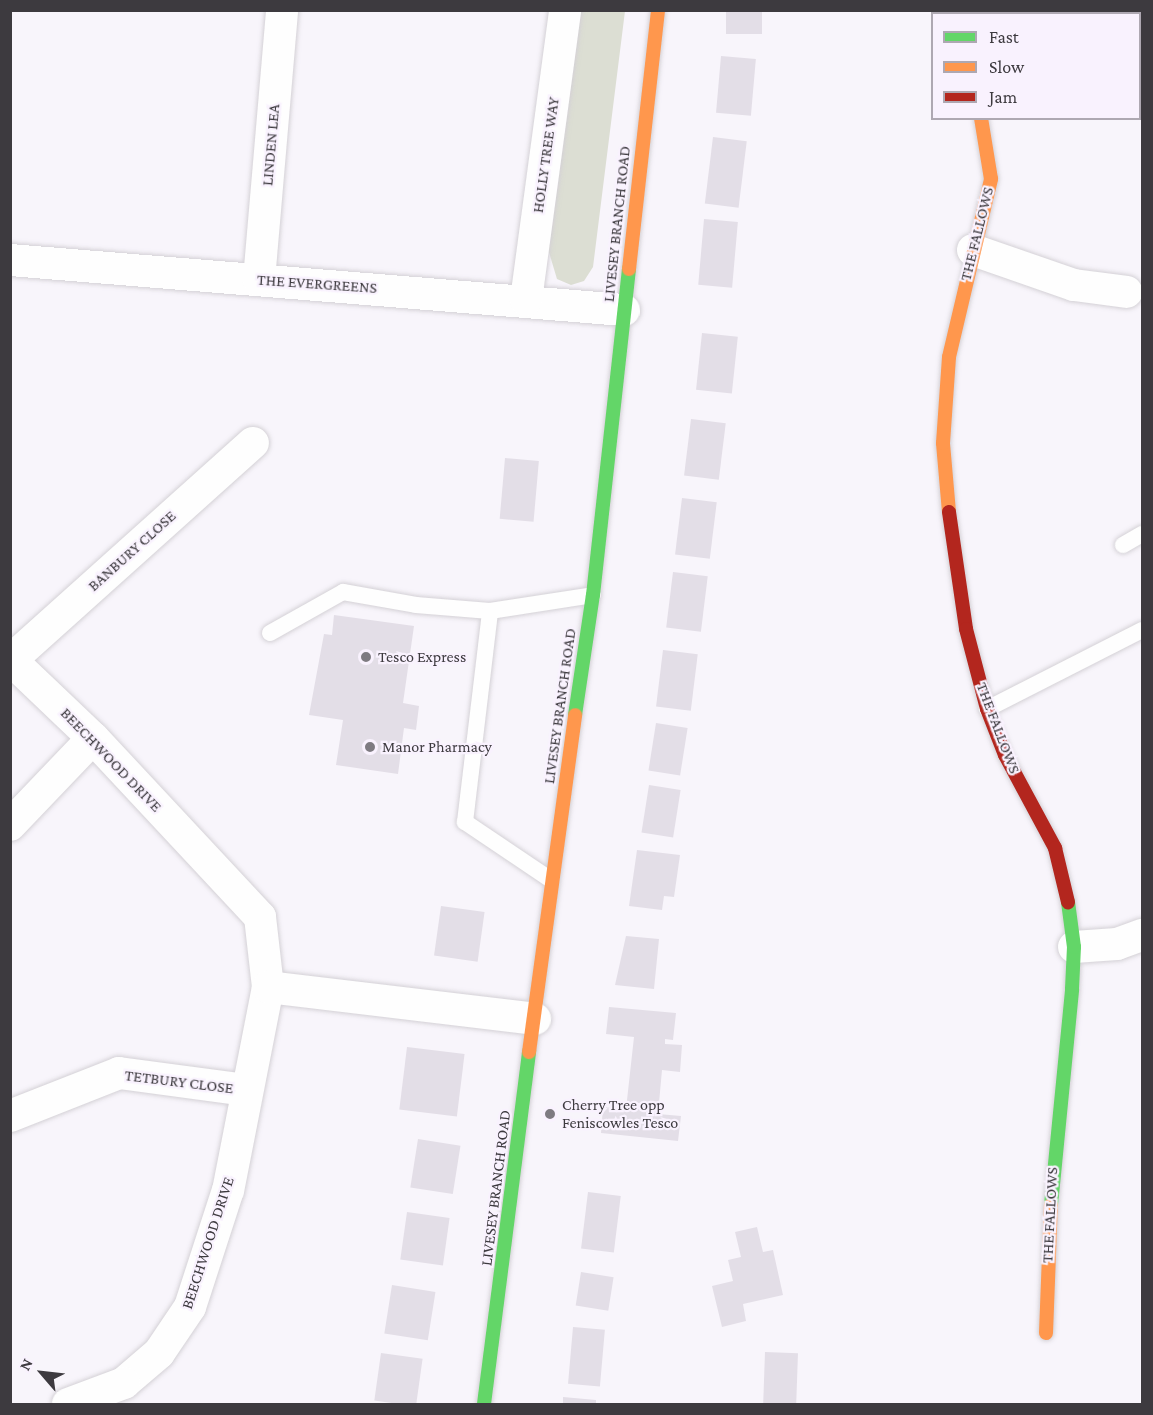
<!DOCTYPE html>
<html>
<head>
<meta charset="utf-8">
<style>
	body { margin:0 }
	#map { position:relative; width:1153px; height:1415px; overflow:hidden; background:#f8f5fb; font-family:"Crimson Pro",serif }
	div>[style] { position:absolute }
	.green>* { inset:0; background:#dcded3 }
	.building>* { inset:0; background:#e3dee7; transform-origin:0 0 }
	.roads { filter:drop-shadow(0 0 2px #d4d1d6) drop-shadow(0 0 2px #d4d1d6) }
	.lane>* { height:16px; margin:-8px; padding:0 8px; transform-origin:8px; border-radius:8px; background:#fefefe }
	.street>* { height:32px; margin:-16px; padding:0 16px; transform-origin:16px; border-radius:16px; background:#fefefe }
	.fast>* { height:14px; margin:-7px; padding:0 7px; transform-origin:7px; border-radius:7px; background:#63d668 }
	.slow>* { height:14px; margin:-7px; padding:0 7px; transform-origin:7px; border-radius:7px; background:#ff974d }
	.jam>* { height:14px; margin:-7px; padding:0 7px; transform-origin:7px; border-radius:7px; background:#b3261e }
	.dots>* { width:16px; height:16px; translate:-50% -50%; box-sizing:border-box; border:3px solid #f9f2fe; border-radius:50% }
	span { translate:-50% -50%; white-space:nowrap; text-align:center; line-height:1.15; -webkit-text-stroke:4.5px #f9f2fe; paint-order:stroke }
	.street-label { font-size:16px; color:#3d3a3f }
	.poi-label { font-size:16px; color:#3d3a3f }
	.left { translate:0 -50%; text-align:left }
	.frame { position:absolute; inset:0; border:12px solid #3d3a3f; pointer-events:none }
	.legend { position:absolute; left:931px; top:12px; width:210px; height:108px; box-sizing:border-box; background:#f9f2fe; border:2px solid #aea8b2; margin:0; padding:8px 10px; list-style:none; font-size:18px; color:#3d3a3f }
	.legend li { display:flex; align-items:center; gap:12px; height:30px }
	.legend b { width:30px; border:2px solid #aea8b2 }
	.north { position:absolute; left:12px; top:1343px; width:60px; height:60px; -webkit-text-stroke:4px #f9f2fe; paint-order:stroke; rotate:298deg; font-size:16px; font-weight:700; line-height:24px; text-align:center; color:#3d3a3f }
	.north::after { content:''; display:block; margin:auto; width:21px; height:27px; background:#3d3a3f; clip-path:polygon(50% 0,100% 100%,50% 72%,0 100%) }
</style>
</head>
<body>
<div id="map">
	<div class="green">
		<div style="clip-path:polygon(577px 11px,625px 11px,593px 267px,584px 281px,571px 285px,557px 279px,545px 239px)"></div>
	</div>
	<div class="building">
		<div style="left:726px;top:10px;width:36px;height:24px"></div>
		<div style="left:721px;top:56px;width:35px;height:57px;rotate:5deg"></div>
		<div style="left:713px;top:137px;width:34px;height:67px;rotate:7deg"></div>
		<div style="left:704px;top:219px;width:34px;height:66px;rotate:5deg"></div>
		<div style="left:702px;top:333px;width:36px;height:57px;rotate:6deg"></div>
		<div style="left:691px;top:419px;width:35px;height:57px;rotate:7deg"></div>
		<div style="left:505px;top:458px;width:34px;height:61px;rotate:5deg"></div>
		<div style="left:682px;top:498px;width:35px;height:57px;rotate:7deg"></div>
		<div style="left:673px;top:572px;width:35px;height:56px;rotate:7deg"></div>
		<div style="clip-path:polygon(334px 615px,414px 626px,403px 703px,419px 706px,416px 730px,404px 728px,398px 774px,336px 765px,343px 720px,309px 715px,324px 634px,332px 635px)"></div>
		<div style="left:663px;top:650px;width:35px;height:57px;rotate:7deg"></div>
		<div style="left:656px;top:723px;width:32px;height:48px;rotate:9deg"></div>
		<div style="left:649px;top:785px;width:32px;height:48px;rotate:9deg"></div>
		<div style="clip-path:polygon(637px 850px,680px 855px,674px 897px,664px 896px,662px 910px,629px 906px)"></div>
		<div style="left:441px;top:906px;width:44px;height:50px;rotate:8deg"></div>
		<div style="clip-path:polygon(626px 936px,659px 939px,654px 989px,615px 985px)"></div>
		<div style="clip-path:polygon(609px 1007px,676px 1013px,673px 1040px,665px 1039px,665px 1044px,682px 1045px,680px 1072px,662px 1070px,658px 1114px,681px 1116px,678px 1141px,601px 1133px,603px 1107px,626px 1109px,634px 1037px,606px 1034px)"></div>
		<div style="left:407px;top:1047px;width:58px;height:63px;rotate:7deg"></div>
		<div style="left:418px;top:1139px;width:43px;height:49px;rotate:9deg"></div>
		<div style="left:588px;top:1192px;width:33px;height:57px;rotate:7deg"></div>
		<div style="left:407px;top:1212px;width:43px;height:48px;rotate:8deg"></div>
		<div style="clip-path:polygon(757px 1227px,763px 1252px,773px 1250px,783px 1295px,743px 1304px,746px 1321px,722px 1327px,712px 1286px,733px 1281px,728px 1260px,741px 1257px,735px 1232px)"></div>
		<div style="left:581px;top:1272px;width:33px;height:34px;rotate:9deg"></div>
		<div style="left:392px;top:1285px;width:44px;height:49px;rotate:9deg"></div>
		<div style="left:573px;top:1327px;width:32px;height:57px;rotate:5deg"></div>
		<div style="left:765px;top:1352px;width:33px;height:52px;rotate:2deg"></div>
		<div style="left:381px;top:1353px;width:42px;height:48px;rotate:8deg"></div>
		<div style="clip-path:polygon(563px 1397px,596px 1400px,596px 1404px,563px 1404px)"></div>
	</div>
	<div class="roads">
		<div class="lane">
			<div style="left:1123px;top:545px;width:22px;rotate:-30deg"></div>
			<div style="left:270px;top:633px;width:84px;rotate:-29.3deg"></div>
			<div style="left:343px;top:592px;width:74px;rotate:10.1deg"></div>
			<div style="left:416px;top:605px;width:74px;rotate:4.6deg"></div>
			<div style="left:987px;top:709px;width:174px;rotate:-27deg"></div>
			<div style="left:551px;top:880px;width:104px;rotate:-146deg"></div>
			<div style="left:465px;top:822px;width:212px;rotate:-83.2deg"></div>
			<div style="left:490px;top:611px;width:104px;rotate:-8.8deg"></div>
		</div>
		<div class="street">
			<div style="left:959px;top:10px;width:4px;rotate:76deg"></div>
			<div style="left:973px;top:250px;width:107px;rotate:19.1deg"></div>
			<div style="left:1074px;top:285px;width:53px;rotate:7.5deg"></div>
			<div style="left:10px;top:260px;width:616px;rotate:4.66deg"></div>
			<div style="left:259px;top:280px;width:271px;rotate:-85.1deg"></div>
			<div style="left:526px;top:300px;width:293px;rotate:-82.3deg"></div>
			<div style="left:10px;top:659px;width:115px;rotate:43.6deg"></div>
			<div style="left:93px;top:738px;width:245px;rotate:47deg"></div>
			<div style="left:260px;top:917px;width:70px;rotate:83.5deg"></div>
			<div style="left:268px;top:987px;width:207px;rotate:101.1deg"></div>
			<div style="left:228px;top:1190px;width:123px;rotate:108deg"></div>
			<div style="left:190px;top:1307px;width:55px;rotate:124deg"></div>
			<div style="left:159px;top:1353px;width:46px;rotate:139.4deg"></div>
			<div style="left:124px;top:1383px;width:60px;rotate:159.4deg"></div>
			<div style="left:11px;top:660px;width:325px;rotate:-41.9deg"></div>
			<div style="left:10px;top:825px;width:120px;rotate:-46.3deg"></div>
			<div style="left:1074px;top:947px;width:43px;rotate:-4deg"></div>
			<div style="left:1117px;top:944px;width:27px;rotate:-20deg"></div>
			<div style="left:268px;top:987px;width:269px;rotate:6.8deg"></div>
			<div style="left:10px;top:1116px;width:117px;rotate:-21.5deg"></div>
			<div style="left:119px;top:1073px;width:129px;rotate:7.6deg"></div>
		</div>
		<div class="fast">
			<div style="left:575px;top:715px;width:121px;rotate:-81.5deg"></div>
			<div style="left:593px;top:595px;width:328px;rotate:-83.7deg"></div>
			<div style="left:1051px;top:1205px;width:217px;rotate:-84.4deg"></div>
			<div style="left:1072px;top:989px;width:42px;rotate:-87.3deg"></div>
			<div style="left:1074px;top:947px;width:45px;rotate:-97.6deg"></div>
			<div style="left:484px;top:1404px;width:355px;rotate:-82.7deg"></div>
		</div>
		<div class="slow">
			<div style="left:629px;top:269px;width:261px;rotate:-83.6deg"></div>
			<div style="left:949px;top:512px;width:69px;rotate:-95deg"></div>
			<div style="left:943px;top:443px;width:86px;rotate:-86deg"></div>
			<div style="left:949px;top:357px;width:183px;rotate:-76.7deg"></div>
			<div style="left:991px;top:179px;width:62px;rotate:-99.3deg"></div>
			<div style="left:529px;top:1052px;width:340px;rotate:-82.2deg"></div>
			<div style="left:1046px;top:1333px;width:128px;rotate:-87.8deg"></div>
		</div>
		<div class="jam">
			<div style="left:949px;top:512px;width:118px;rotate:81.7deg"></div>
			<div style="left:966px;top:629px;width:83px;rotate:75.3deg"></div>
			<div style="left:987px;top:709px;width:49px;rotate:68.6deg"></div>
			<div style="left:1005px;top:755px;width:106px;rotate:61.7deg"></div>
			<div style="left:1055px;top:848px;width:56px;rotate:76.5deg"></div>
		</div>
	</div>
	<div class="dots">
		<div style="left:366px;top:657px;background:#7e7b81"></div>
		<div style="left:370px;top:747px;background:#7e7b81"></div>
		<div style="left:550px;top:1114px;background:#7e7b81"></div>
	</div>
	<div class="street-label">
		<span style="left:271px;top:145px;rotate:-85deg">LINDEN LEA</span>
		<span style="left:546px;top:155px;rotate:-82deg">HOLLY TREE WAY</span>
		<span style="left:617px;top:224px;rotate:-84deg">LIVESEY BRANCH ROAD</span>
		<span style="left:977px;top:234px;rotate:-76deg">THE FALLOWS</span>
		<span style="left:317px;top:284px;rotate:4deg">THE EVERGREENS</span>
		<span style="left:132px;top:551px;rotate:-42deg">BANBURY CLOSE</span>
		<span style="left:560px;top:706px;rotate:-82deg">LIVESEY BRANCH ROAD</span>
		<span style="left:998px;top:728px;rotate:69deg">THE FALLOWS</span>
		<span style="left:111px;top:760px;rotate:46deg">BEECHWOOD DRIVE</span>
		<span style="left:179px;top:1082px;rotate:7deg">TETBURY CLOSE</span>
		<span style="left:496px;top:1188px;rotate:-83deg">LIVESEY BRANCH ROAD</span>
		<span style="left:1050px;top:1215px;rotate:-87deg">THE FALLOWS</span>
		<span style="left:208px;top:1243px;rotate:-72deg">BEECHWOOD DRIVE</span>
	</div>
	<div class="poi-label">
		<span class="left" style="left:378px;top:657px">Tesco Express</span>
		<span class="left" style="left:382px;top:747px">Manor Pharmacy</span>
		<span class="left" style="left:562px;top:1114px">Cherry Tree opp<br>Feniscowles Tesco</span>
	</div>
	<div class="frame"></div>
	<ul class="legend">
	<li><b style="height:8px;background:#63d668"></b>Fast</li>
	<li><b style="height:8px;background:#ff974d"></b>Slow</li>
	<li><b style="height:8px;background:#b3261e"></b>Jam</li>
	</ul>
	<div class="north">N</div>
</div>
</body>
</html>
